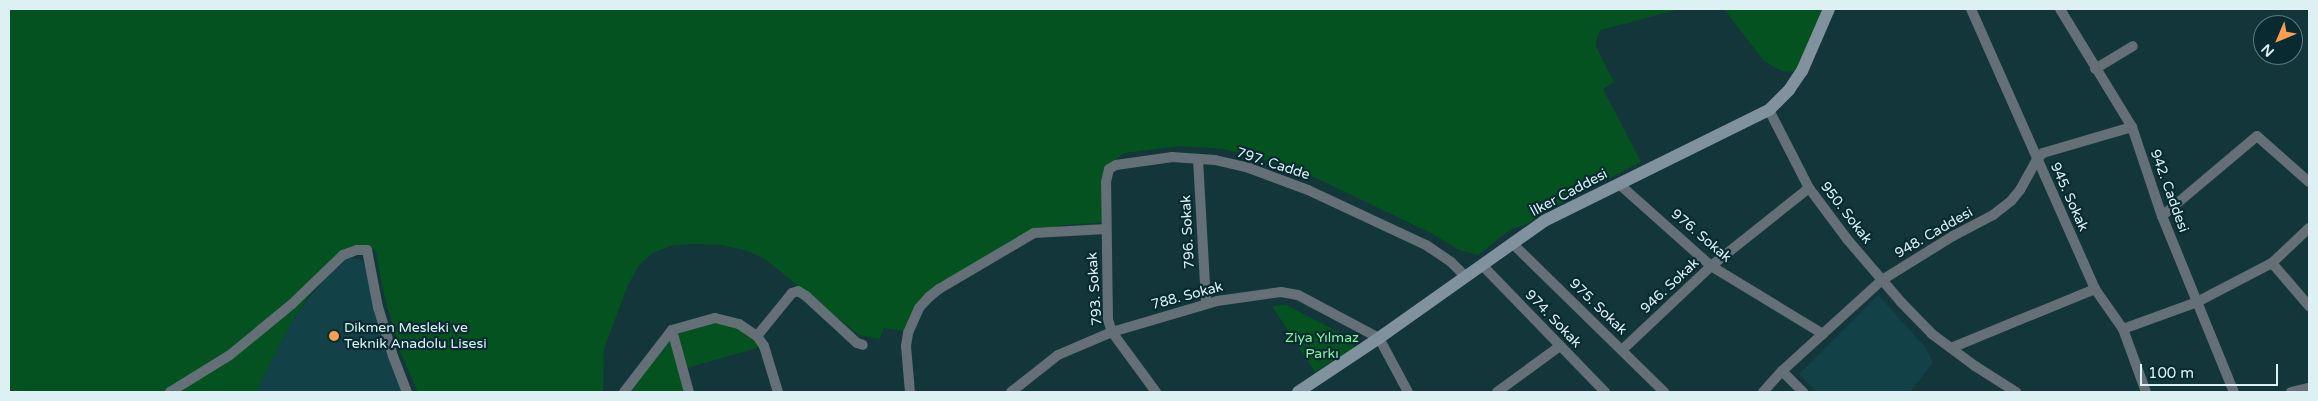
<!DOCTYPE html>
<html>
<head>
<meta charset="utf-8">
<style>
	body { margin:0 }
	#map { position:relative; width:2318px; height:401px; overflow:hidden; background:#13363b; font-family:"Varela Round",sans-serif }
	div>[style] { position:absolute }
	.built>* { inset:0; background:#124148 }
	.green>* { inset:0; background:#055221 }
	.street>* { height:10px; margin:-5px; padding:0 5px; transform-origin:5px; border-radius:5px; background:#646f77 }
	.secondary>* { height:12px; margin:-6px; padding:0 6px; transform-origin:6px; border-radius:6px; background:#81929f }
	.dots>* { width:14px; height:14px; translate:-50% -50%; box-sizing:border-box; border:2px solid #072b31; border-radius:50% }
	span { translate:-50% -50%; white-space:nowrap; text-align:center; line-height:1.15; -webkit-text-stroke:4.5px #072b31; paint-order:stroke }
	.street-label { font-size:14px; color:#ddf0f3 }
	.poi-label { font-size:14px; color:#ddf0f3 }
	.left { translate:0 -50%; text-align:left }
	.park-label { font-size:14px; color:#89f59e }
	.frame { position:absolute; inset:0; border:10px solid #ddf0f3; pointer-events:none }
	.north { position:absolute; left:2253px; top:15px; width:50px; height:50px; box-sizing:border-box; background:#072b31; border:1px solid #5d7a7f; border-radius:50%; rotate:225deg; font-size:14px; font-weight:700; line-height:20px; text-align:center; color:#ddf0f3 }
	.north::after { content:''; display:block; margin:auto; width:18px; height:22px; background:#fb9e51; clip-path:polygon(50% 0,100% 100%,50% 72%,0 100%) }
	.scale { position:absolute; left:2140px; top:364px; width:138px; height:22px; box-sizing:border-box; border:2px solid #ddf0f3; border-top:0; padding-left:6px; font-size:15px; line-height:18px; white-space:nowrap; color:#ddf0f3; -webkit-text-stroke:4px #072b31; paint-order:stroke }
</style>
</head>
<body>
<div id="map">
	<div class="built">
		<div style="clip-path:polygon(353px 257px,363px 261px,404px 392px,256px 392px,294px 317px,328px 274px,346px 258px)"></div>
		<div style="clip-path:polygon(1878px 295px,1926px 348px,1933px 363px,1910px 392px,1816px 392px,1799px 374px)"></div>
	</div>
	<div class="green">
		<div style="clip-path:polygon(9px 9px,1680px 9px,1600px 30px,1596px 41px,1596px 47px,1614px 82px,1603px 89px,1641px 162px,1554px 207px,1525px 225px,1511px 229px,1478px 255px,1459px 250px,1433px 234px,1316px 178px,1256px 157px,1223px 149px,1180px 146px,1124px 153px,1110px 164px,1108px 222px,1064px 225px,1032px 231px,938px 287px,904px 331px,884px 328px,879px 339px,859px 335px,765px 259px,747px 251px,722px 245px,693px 244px,670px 246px,653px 253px,640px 264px,628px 285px,604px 349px,603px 392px,418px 392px,400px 351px,382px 287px,376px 250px,359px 248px,332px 264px,294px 317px,256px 392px,9px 392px)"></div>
		<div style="clip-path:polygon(1724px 9px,1824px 9px,1796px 72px,1782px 71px,1764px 61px)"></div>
		<div style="clip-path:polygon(1286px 305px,1354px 340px,1353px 349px,1315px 372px,1272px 306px)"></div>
		<div style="clip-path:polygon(726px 320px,764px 346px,683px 369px,689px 392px,624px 392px,672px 330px)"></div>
	</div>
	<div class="street">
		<div style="left:1971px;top:9px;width:306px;rotate:66.1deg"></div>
		<div style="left:2095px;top:289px;width:49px;rotate:55deg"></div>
		<div style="left:2123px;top:329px;width:67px;rotate:69.9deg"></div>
		<div style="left:2060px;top:9px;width:138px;rotate:58.6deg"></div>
		<div style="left:2132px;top:127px;width:94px;rotate:71.4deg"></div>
		<div style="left:2162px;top:216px;width:190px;rotate:67.8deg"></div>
		<div style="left:2095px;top:69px;width:44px;rotate:-31.2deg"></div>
		<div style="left:1769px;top:110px;width:88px;rotate:62.9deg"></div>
		<div style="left:1809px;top:188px;width:64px;rotate:53.3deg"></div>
		<div style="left:1847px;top:239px;width:83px;rotate:49.4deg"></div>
		<div style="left:1901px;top:302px;width:45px;rotate:45.9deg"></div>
		<div style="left:1932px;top:334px;width:54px;rotate:36.7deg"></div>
		<div style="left:1975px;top:366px;width:49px;rotate:32.4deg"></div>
		<div style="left:1198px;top:159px;width:144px;rotate:86.8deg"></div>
		<div style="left:1619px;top:184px;width:123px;rotate:41.7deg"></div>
		<div style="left:1711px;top:266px;width:131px;rotate:31.3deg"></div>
		<div style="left:2162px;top:216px;width:124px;rotate:-40.1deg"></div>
		<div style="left:2257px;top:136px;width:69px;rotate:41.5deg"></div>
		<div style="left:1512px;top:243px;width:213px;rotate:44.4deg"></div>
		<div style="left:2272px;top:263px;width:57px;rotate:49.3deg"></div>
		<div style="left:1482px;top:265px;width:177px;rotate:45.9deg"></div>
		<div style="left:2123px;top:329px;width:79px;rotate:-20deg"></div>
		<div style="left:2197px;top:302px;width:85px;rotate:-27.5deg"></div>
		<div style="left:2272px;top:263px;width:51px;rotate:-43.4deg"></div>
		<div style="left:672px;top:330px;width:64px;rotate:74.7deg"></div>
		<div style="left:757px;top:336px;width:55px;rotate:-50.9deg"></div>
		<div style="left:792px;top:293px;width:6px;rotate:-18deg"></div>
		<div style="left:798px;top:291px;width:9px;rotate:32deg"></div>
		<div style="left:806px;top:296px;width:69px;rotate:42.7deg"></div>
		<div style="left:857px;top:343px;width:6px;rotate:18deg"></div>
		<div style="left:1951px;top:348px;width:156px;rotate:-22.3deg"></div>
		<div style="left:1622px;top:350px;width:122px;rotate:-43.3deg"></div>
		<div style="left:1711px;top:266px;width:125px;rotate:-38.5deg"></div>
		<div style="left:1782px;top:371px;width:30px;rotate:45deg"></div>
		<div style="left:170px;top:392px;width:70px;rotate:-31.7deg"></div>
		<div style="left:230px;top:355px;width:80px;rotate:-39.4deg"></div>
		<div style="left:292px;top:304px;width:71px;rotate:-43.9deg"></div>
		<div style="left:343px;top:255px;width:15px;rotate:-20deg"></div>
		<div style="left:357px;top:250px;width:10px"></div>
		<div style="left:367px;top:250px;width:58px;rotate:79.1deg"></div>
		<div style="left:378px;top:307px;width:51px;rotate:73deg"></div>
		<div style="left:393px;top:356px;width:39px;rotate:69deg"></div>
		<div style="left:624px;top:392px;width:78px;rotate:-52.3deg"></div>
		<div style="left:672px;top:330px;width:45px;rotate:-15.6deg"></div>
		<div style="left:715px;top:318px;width:25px;rotate:14deg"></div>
		<div style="left:739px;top:324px;width:22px;rotate:34deg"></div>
		<div style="left:757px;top:336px;width:12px;rotate:55deg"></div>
		<div style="left:764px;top:346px;width:48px;rotate:73.1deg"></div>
		<div style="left:910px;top:392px;width:46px;rotate:-95deg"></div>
		<div style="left:906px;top:346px;width:13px;rotate:-81deg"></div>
		<div style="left:908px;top:333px;width:27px;rotate:-66deg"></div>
		<div style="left:919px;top:308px;width:15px;rotate:-48deg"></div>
		<div style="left:929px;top:297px;width:13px;rotate:-39deg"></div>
		<div style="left:939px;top:289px;width:110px;rotate:-30.5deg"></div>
		<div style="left:1034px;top:233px;width:72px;rotate:-3.2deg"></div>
		<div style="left:1011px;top:392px;width:60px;rotate:-38.2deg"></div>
		<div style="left:1058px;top:355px;width:59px;rotate:-23.1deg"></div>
		<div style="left:1112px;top:332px;width:109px;rotate:-16.4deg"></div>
		<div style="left:1217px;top:301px;width:65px;rotate:-8deg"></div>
		<div style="left:1281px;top:292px;width:17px;rotate:10deg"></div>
		<div style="left:1298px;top:295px;width:92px;rotate:28deg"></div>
		<div style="left:1379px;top:338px;width:61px;rotate:61.8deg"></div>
		<div style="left:1156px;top:392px;width:74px;rotate:-126.3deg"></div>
		<div style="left:1112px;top:332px;width:13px;rotate:-108deg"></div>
		<div style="left:1108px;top:320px;width:138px;rotate:-90.8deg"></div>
		<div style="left:1106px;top:182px;width:13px;rotate:-77deg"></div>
		<div style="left:1109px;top:169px;width:8px;rotate:-30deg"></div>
		<div style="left:1116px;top:165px;width:57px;rotate:-8.1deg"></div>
		<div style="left:1172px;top:157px;width:43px;rotate:4deg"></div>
		<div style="left:1215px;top:160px;width:35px;rotate:13deg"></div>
		<div style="left:1249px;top:168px;width:63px;rotate:20.4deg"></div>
		<div style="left:1308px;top:190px;width:130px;rotate:25deg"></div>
		<div style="left:1426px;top:245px;width:30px;rotate:34deg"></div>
		<div style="left:1451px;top:262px;width:21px;rotate:45deg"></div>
		<div style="left:1497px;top:392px;width:78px;rotate:-36.1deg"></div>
		<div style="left:1763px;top:392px;width:28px;rotate:-48deg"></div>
		<div style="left:1782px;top:371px;width:135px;rotate:-42.3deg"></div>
		<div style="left:1882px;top:280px;width:84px;rotate:-31.8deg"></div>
		<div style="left:1953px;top:236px;width:45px;rotate:-27.7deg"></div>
		<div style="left:1993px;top:215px;width:23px;rotate:-38deg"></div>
		<div style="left:2011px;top:201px;width:14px;rotate:-51deg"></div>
		<div style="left:2020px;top:190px;width:35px;rotate:-61deg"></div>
		<div style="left:2037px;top:159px;width:8px;rotate:-45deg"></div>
		<div style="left:2043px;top:153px;width:93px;rotate:-16.3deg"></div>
		<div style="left:2291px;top:392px;width:18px;rotate:-13deg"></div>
	</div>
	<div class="secondary">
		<div style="left:1298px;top:392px;width:97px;rotate:-33.7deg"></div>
		<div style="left:1379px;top:338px;width:202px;rotate:-35.3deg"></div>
		<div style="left:1544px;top:221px;width:251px;rotate:-26.3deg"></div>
		<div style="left:1769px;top:110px;width:28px;rotate:-45deg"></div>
		<div style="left:1789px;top:90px;width:23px;rotate:-56deg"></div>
		<div style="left:1802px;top:71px;width:68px;rotate:-66.5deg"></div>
	</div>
	<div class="dots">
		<div style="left:334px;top:336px;background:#fb9e51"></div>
	</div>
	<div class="street-label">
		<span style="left:1273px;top:164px;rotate:18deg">797. Cadde</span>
		<span style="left:2169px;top:191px;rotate:70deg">942. Caddesi</span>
		<span style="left:1569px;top:193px;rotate:-28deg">İlker Caddesi</span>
		<span style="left:2069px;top:197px;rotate:66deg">945. Sokak</span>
		<span style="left:1846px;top:213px;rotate:52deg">950. Sokak</span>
		<span style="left:1188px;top:232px;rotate:-93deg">796. Sokak</span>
		<span style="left:1934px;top:233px;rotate:-30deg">948. Caddesi</span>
		<span style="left:1701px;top:236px;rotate:40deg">976. Sokak</span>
		<span style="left:1670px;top:286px;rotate:-43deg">946. Sokak</span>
		<span style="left:1095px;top:289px;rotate:-94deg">793. Sokak</span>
		<span style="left:1187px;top:296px;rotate:-15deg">788. Sokak</span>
		<span style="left:1598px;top:307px;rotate:44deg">975. Sokak</span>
		<span style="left:1553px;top:319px;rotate:46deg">974. Sokak</span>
	</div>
	<div class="poi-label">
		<span class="left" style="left:344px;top:336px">Dikmen Mesleki ve<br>Teknik Anadolu Lisesi</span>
	</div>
	<div class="park-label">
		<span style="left:1322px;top:346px">Ziya Yılmaz<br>Parkı</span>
	</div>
	<div class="frame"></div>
	<div class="north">N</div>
	<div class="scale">100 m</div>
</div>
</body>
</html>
